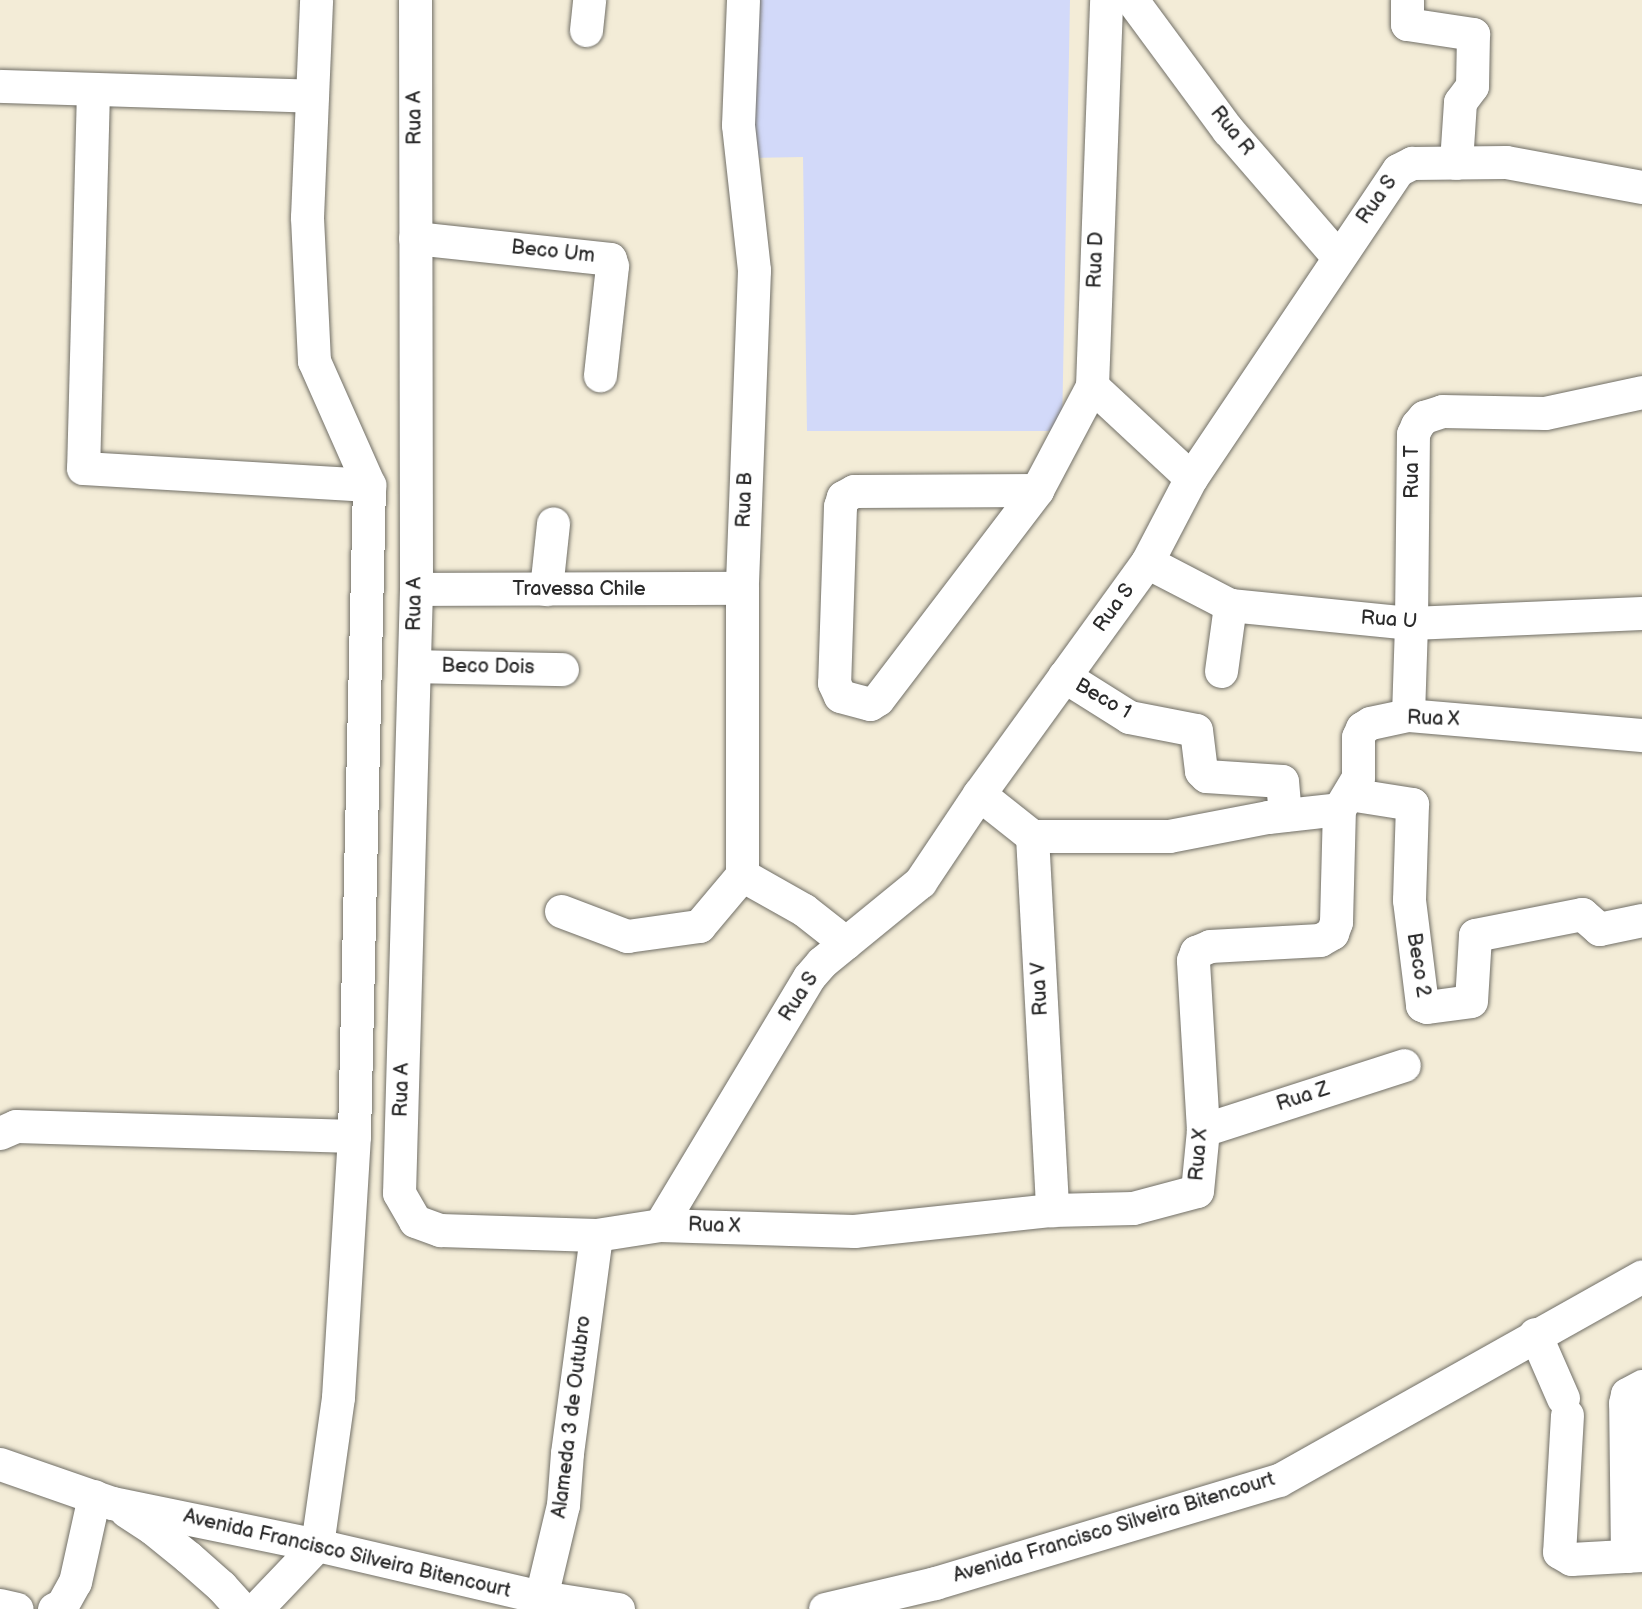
<!DOCTYPE html>
<html>
<head>
<meta charset="utf-8">
<style>
	body { margin:0 }
	#map { position:relative; width:1642px; height:1609px; overflow:hidden; background:#f3ecd7; font-family:"Balsamiq Sans",sans-serif }
	div>[style] { position:absolute }
	.built>* { inset:0; background:#d2d9f9 }
	.roads { filter:drop-shadow(0 0 2px #716f67) drop-shadow(0 0 2px #716f67) }
	.minor>* { height:33px; margin:-16.5px; padding:0 16.5px; transform-origin:16.5px; border-radius:16.5px; background:#fff }
	.major>* { height:33px; margin:-16.5px; padding:0 16.5px; transform-origin:16.5px; border-radius:16.5px; background:#fff }
	span { translate:-50% -50%; white-space:nowrap; text-align:center; line-height:1.15; -webkit-text-stroke:4.5px #fff; paint-order:stroke }
	.street-label { font-size:20px; color:#2b2b2b }
</style>
</head>
<body>
<div id="map">
	<div class="built">
		<div style="clip-path:polygon(752px 0,1070px 0,1062px 431px,807px 431px,803px 157px,754px 158px)"></div>
	</div>
	<div class="roads">
		<div class="minor">
			<div style="left:415px;top:0;width:589px;rotate:89.9deg"></div>
			<div style="left:416px;top:589px;width:604px;rotate:91.61deg"></div>
			<div style="left:399px;top:1193px;width:32px;rotate:60deg"></div>
			<div style="left:415px;top:1221px;width:27px;rotate:20deg"></div>
			<div style="left:440px;top:1230px;width:156px;rotate:1.8deg"></div>
			<div style="left:596px;top:1235px;width:65px;rotate:-8.9deg"></div>
			<div style="left:660px;top:1225px;width:194px;rotate:1.8deg"></div>
			<div style="left:854px;top:1231px;width:199px;rotate:-6.1deg"></div>
			<div style="left:1052px;top:1210px;width:81px;rotate:-1.4deg"></div>
			<div style="left:1133px;top:1208px;width:66px;rotate:-14.9deg"></div>
			<div style="left:1197px;top:1191px;width:61px;rotate:-84.4deg"></div>
			<div style="left:1203px;top:1130px;width:170px;rotate:-93.4deg"></div>
			<div style="left:1193px;top:960px;width:9px;rotate:-69deg"></div>
			<div style="left:1196px;top:952px;width:15px;rotate:-23deg"></div>
			<div style="left:1210px;top:946px;width:110px;rotate:-3.1deg"></div>
			<div style="left:1320px;top:940px;width:14px;rotate:-30deg"></div>
			<div style="left:1332px;top:933px;width:12px;rotate:-70deg"></div>
			<div style="left:1336px;top:922px;width:113px;rotate:-88.5deg"></div>
			<div style="left:1339px;top:809px;width:37px;rotate:-59deg"></div>
			<div style="left:1358px;top:777px;width:40px;rotate:-90deg"></div>
			<div style="left:1358px;top:737px;width:10px;rotate:-66deg"></div>
			<div style="left:1362px;top:728px;width:9px;rotate:-32deg"></div>
			<div style="left:1370px;top:723px;width:39px;rotate:-12deg"></div>
			<div style="left:1408px;top:715px;width:235px;rotate:4.9deg"></div>
			<div style="left:743px;top:0;width:125px;rotate:92.3deg"></div>
			<div style="left:738px;top:125px;width:146px;rotate:83.7deg"></div>
			<div style="left:754px;top:270px;width:318px;rotate:92.2deg"></div>
			<div style="left:742px;top:588px;width:287px;rotate:90deg"></div>
			<div style="left:742px;top:875px;width:71px;rotate:29.4deg"></div>
			<div style="left:804px;top:910px;width:53px;rotate:38.2deg"></div>
			<div style="left:1132px;top:0;width:162px;rotate:53.6deg"></div>
			<div style="left:1228px;top:130px;width:168px;rotate:49.1deg"></div>
			<div style="left:1407px;top:0;width:24px;rotate:90deg"></div>
			<div style="left:1407px;top:24px;width:67px;rotate:8.6deg"></div>
			<div style="left:1473px;top:34px;width:52px;rotate:91.1deg"></div>
			<div style="left:1472px;top:86px;width:20px;rotate:127deg"></div>
			<div style="left:1460px;top:102px;width:61px;rotate:93.8deg"></div>
			<div style="left:586px;top:30px;width:30px;rotate:-84deg"></div>
			<div style="left:0;top:86px;width:312px;rotate:1.8deg"></div>
			<div style="left:93px;top:90px;width:378px;rotate:91.5deg"></div>
			<div style="left:83px;top:468px;width:287px;rotate:3.4deg"></div>
			<div style="left:415px;top:238px;width:196px;rotate:6.1deg"></div>
			<div style="left:610px;top:259px;width:7px;rotate:74deg"></div>
			<div style="left:612px;top:266px;width:110px;rotate:96.3deg"></div>
			<div style="left:1092px;top:386px;width:135px;rotate:42.9deg"></div>
			<div style="left:1037px;top:490px;width:183px;rotate:179.7deg"></div>
			<div style="left:854px;top:491px;width:13px;rotate:151deg"></div>
			<div style="left:843px;top:497px;width:9px;rotate:108deg"></div>
			<div style="left:840px;top:506px;width:177px;rotate:91.9deg"></div>
			<div style="left:834px;top:683px;width:14px;rotate:65deg"></div>
			<div style="left:840px;top:696px;width:31px;rotate:15deg"></div>
			<div style="left:870px;top:704px;width:9px;rotate:-32deg"></div>
			<div style="left:878px;top:699px;width:263px;rotate:-52.7deg"></div>
			<div style="left:1037px;top:490px;width:118px;rotate:-62.1deg"></div>
			<div style="left:1092px;top:386px;width:386px;rotate:-87.9deg"></div>
			<div style="left:1147px;top:562px;width:93px;rotate:27.4deg"></div>
			<div style="left:1230px;top:605px;width:182px;rotate:5.7deg"></div>
			<div style="left:1411px;top:623px;width:231px;rotate:-2.5deg"></div>
			<div style="left:416px;top:589px;width:326px;rotate:-0.2deg"></div>
			<div style="left:546px;top:589px;width:66px;rotate:-83.9deg"></div>
			<div style="left:414px;top:666px;width:148px;rotate:1.2deg"></div>
			<div style="left:1221px;top:671px;width:67px;rotate:-82.2deg"></div>
			<div style="left:1064px;top:676px;width:77px;rotate:32.2deg"></div>
			<div style="left:1129px;top:717px;width:68px;rotate:11deg"></div>
			<div style="left:1196px;top:730px;width:41px;rotate:83deg"></div>
			<div style="left:1201px;top:771px;width:7px;rotate:45deg"></div>
			<div style="left:1206px;top:776px;width:76px;rotate:3.8deg"></div>
			<div style="left:1282px;top:781px;width:34px;rotate:85deg"></div>
			<div style="left:1408px;top:715px;width:92px;rotate:-88.1deg"></div>
			<div style="left:1411px;top:623px;width:189px;rotate:-89.4deg"></div>
			<div style="left:1413px;top:434px;width:10px;rotate:-66deg"></div>
			<div style="left:1417px;top:425px;width:11px;rotate:-49deg"></div>
			<div style="left:1424px;top:417px;width:19px;rotate:-18deg"></div>
			<div style="left:1442px;top:411px;width:103px;rotate:1.1deg"></div>
			<div style="left:1545px;top:413px;width:99px;rotate:-12.2deg"></div>
			<div style="left:979px;top:794px;width:68px;rotate:38.4deg"></div>
			<div style="left:1032px;top:836px;width:375px;rotate:86.9deg"></div>
			<div style="left:1349px;top:794px;width:64px;rotate:9deg"></div>
			<div style="left:1412px;top:804px;width:96px;rotate:91.8deg"></div>
			<div style="left:1409px;top:900px;width:106px;rotate:82.9deg"></div>
			<div style="left:1422px;top:1005px;width:5px;rotate:22deg"></div>
			<div style="left:1427px;top:1007px;width:44px;rotate:-7.8deg"></div>
			<div style="left:1471px;top:1001px;width:66px;rotate:-86.5deg"></div>
			<div style="left:1475px;top:935px;width:109px;rotate:-11.1deg"></div>
			<div style="left:1582px;top:914px;width:23px;rotate:41deg"></div>
			<div style="left:1599px;top:929px;width:44px;rotate:-11.8deg"></div>
			<div style="left:1032px;top:836px;width:137px"></div>
			<div style="left:1169px;top:836px;width:101px;rotate:-10.9deg"></div>
			<div style="left:1268px;top:817px;width:71px;rotate:-6.4deg"></div>
			<div style="left:561px;top:911px;width:71px;rotate:20.7deg"></div>
			<div style="left:627px;top:936px;width:73px;rotate:-7.9deg"></div>
			<div style="left:699px;top:926px;width:67px;rotate:-49.9deg"></div>
			<div style="left:1203px;top:1130px;width:211px;rotate:-17.9deg"></div>
			<div style="left:0;top:1133px;width:17px;rotate:-24deg"></div>
			<div style="left:16px;top:1126px;width:338px;rotate:1.7deg"></div>
			<div style="left:354px;top:1136px;width:651px;rotate:-88.68deg"></div>
			<div style="left:369px;top:485px;width:136px;rotate:-113.9deg"></div>
			<div style="left:314px;top:361px;width:144px;rotate:-92.8deg"></div>
			<div style="left:307px;top:217px;width:217px;rotate:-87.6deg"></div>
			<div style="left:660px;top:1225px;width:289px;rotate:-59deg"></div>
			<div style="left:809px;top:977px;width:20px;rotate:-49deg"></div>
			<div style="left:822px;top:962px;width:127px;rotate:-39.2deg"></div>
			<div style="left:920px;top:882px;width:106px;rotate:-56.2deg"></div>
			<div style="left:979px;top:794px;width:286px;rotate:-54.1deg"></div>
			<div style="left:1147px;top:562px;width:95px;rotate:-62.4deg"></div>
			<div style="left:1191px;top:478px;width:371px;rotate:-56.1deg"></div>
			<div style="left:1398px;top:170px;width:16px;rotate:-27deg"></div>
			<div style="left:1412px;top:163px;width:94px;rotate:-0.6deg"></div>
			<div style="left:1506px;top:162px;width:138px;rotate:10.4deg"></div>
			<div style="left:1535px;top:1334px;width:70px;rotate:66.4deg"></div>
			<div style="left:1567px;top:1415px;width:137px;rotate:93.3deg"></div>
			<div style="left:1559px;top:1552px;width:14px;rotate:30deg"></div>
			<div style="left:1571px;top:1559px;width:71px;rotate:-3.2deg"></div>
			<div style="left:317px;top:1545px;width:149px;rotate:-81.9deg"></div>
			<div style="left:338px;top:1397px;width:261px;rotate:-86.5deg"></div>
			<div style="left:1627px;top:1556px;width:153px;rotate:-90.7deg"></div>
			<div style="left:1625px;top:1403px;width:9px;rotate:-77deg"></div>
			<div style="left:1627px;top:1394px;width:17px;rotate:-28deg"></div>
			<div style="left:541px;top:1597px;width:95px;rotate:-76.6deg"></div>
			<div style="left:563px;top:1505px;width:52px;rotate:-85.6deg"></div>
			<div style="left:567px;top:1453px;width:220px;rotate:-82.4deg"></div>
			<div style="left:0;top:1605px;width:17px;rotate:13deg"></div>
			<div style="left:54px;top:1609px;width:9px;rotate:-27deg"></div>
			<div style="left:62px;top:1605px;width:26px;rotate:-61deg"></div>
			<div style="left:75px;top:1582px;width:88px;rotate:-77.5deg"></div>
		</div>
		<div class="major">
			<div style="left:0;top:1464px;width:119px;rotate:19.2deg"></div>
			<div style="left:112px;top:1503px;width:209px;rotate:11.6deg"></div>
			<div style="left:317px;top:1545px;width:230px;rotate:13.1deg"></div>
			<div style="left:541px;top:1597px;width:78px;rotate:8.9deg"></div>
			<div style="left:126px;top:1511px;width:31px;rotate:33deg"></div>
			<div style="left:152px;top:1528px;width:46px;rotate:38.9deg"></div>
			<div style="left:188px;top:1557px;width:44px;rotate:41.3deg"></div>
			<div style="left:221px;top:1586px;width:31px;rotate:48deg"></div>
			<div style="left:256px;top:1609px;width:88px;rotate:-46.4deg"></div>
			<div style="left:825px;top:1609px;width:113px;rotate:-13.3deg"></div>
			<div style="left:935px;top:1583px;width:359px;rotate:-16.7deg"></div>
			<div style="left:1279px;top:1480px;width:416px;rotate:-29.3deg"></div>
		</div>
	</div>
	<div class="street-label">
		<span style="left:415px;top:118px;rotate:-90deg">Rua A</span>
		<span style="left:1232px;top:131px;rotate:51deg">Rua R</span>
		<span style="left:1377px;top:200px;rotate:-55deg">Rua S</span>
		<span style="left:553px;top:252px;rotate:6deg">Beco Um</span>
		<span style="left:1096px;top:260px;rotate:-88deg">Rua D</span>
		<span style="left:1412px;top:472px;rotate:-90deg">Rua T</span>
		<span style="left:745px;top:500px;rotate:-88deg">Rua B</span>
		<span style="left:579px;top:589px">Travessa Chile</span>
		<span style="left:415px;top:604px;rotate:-89deg">Rua A</span>
		<span style="left:1114px;top:608px;rotate:-54deg">Rua S</span>
		<span style="left:1389px;top:620px;rotate:4deg">Rua U</span>
		<span style="left:488px;top:667px;rotate:1deg">Beco Dois</span>
		<span style="left:1103px;top:699px;rotate:30deg">Beco 1</span>
		<span style="left:1433px;top:719px;rotate:2deg">Rua X</span>
		<span style="left:1418px;top:965px;rotate:81deg">Beco 2</span>
		<span style="left:1040px;top:989px;rotate:-93deg">Rua V</span>
		<span style="left:799px;top:997px;rotate:-57deg">Rua S</span>
		<span style="left:402px;top:1090px;rotate:-88deg">Rua A</span>
		<span style="left:1303px;top:1097px;rotate:-18deg">Rua Z</span>
		<span style="left:1199px;top:1155px;rotate:-85deg">Rua X</span>
		<span style="left:714px;top:1226px;rotate:2deg">Rua X</span>
		<span style="left:572px;top:1417px;rotate:-83deg">Alameda 3 de Outubro</span>
		<span style="left:1114px;top:1528px;rotate:-17deg">Avenida Francisco Silveira Bitencourt</span>
		<span style="left:347px;top:1554px;rotate:13deg">Avenida Francisco Silveira Bitencourt</span>
	</div>
</div>
</body>
</html>
